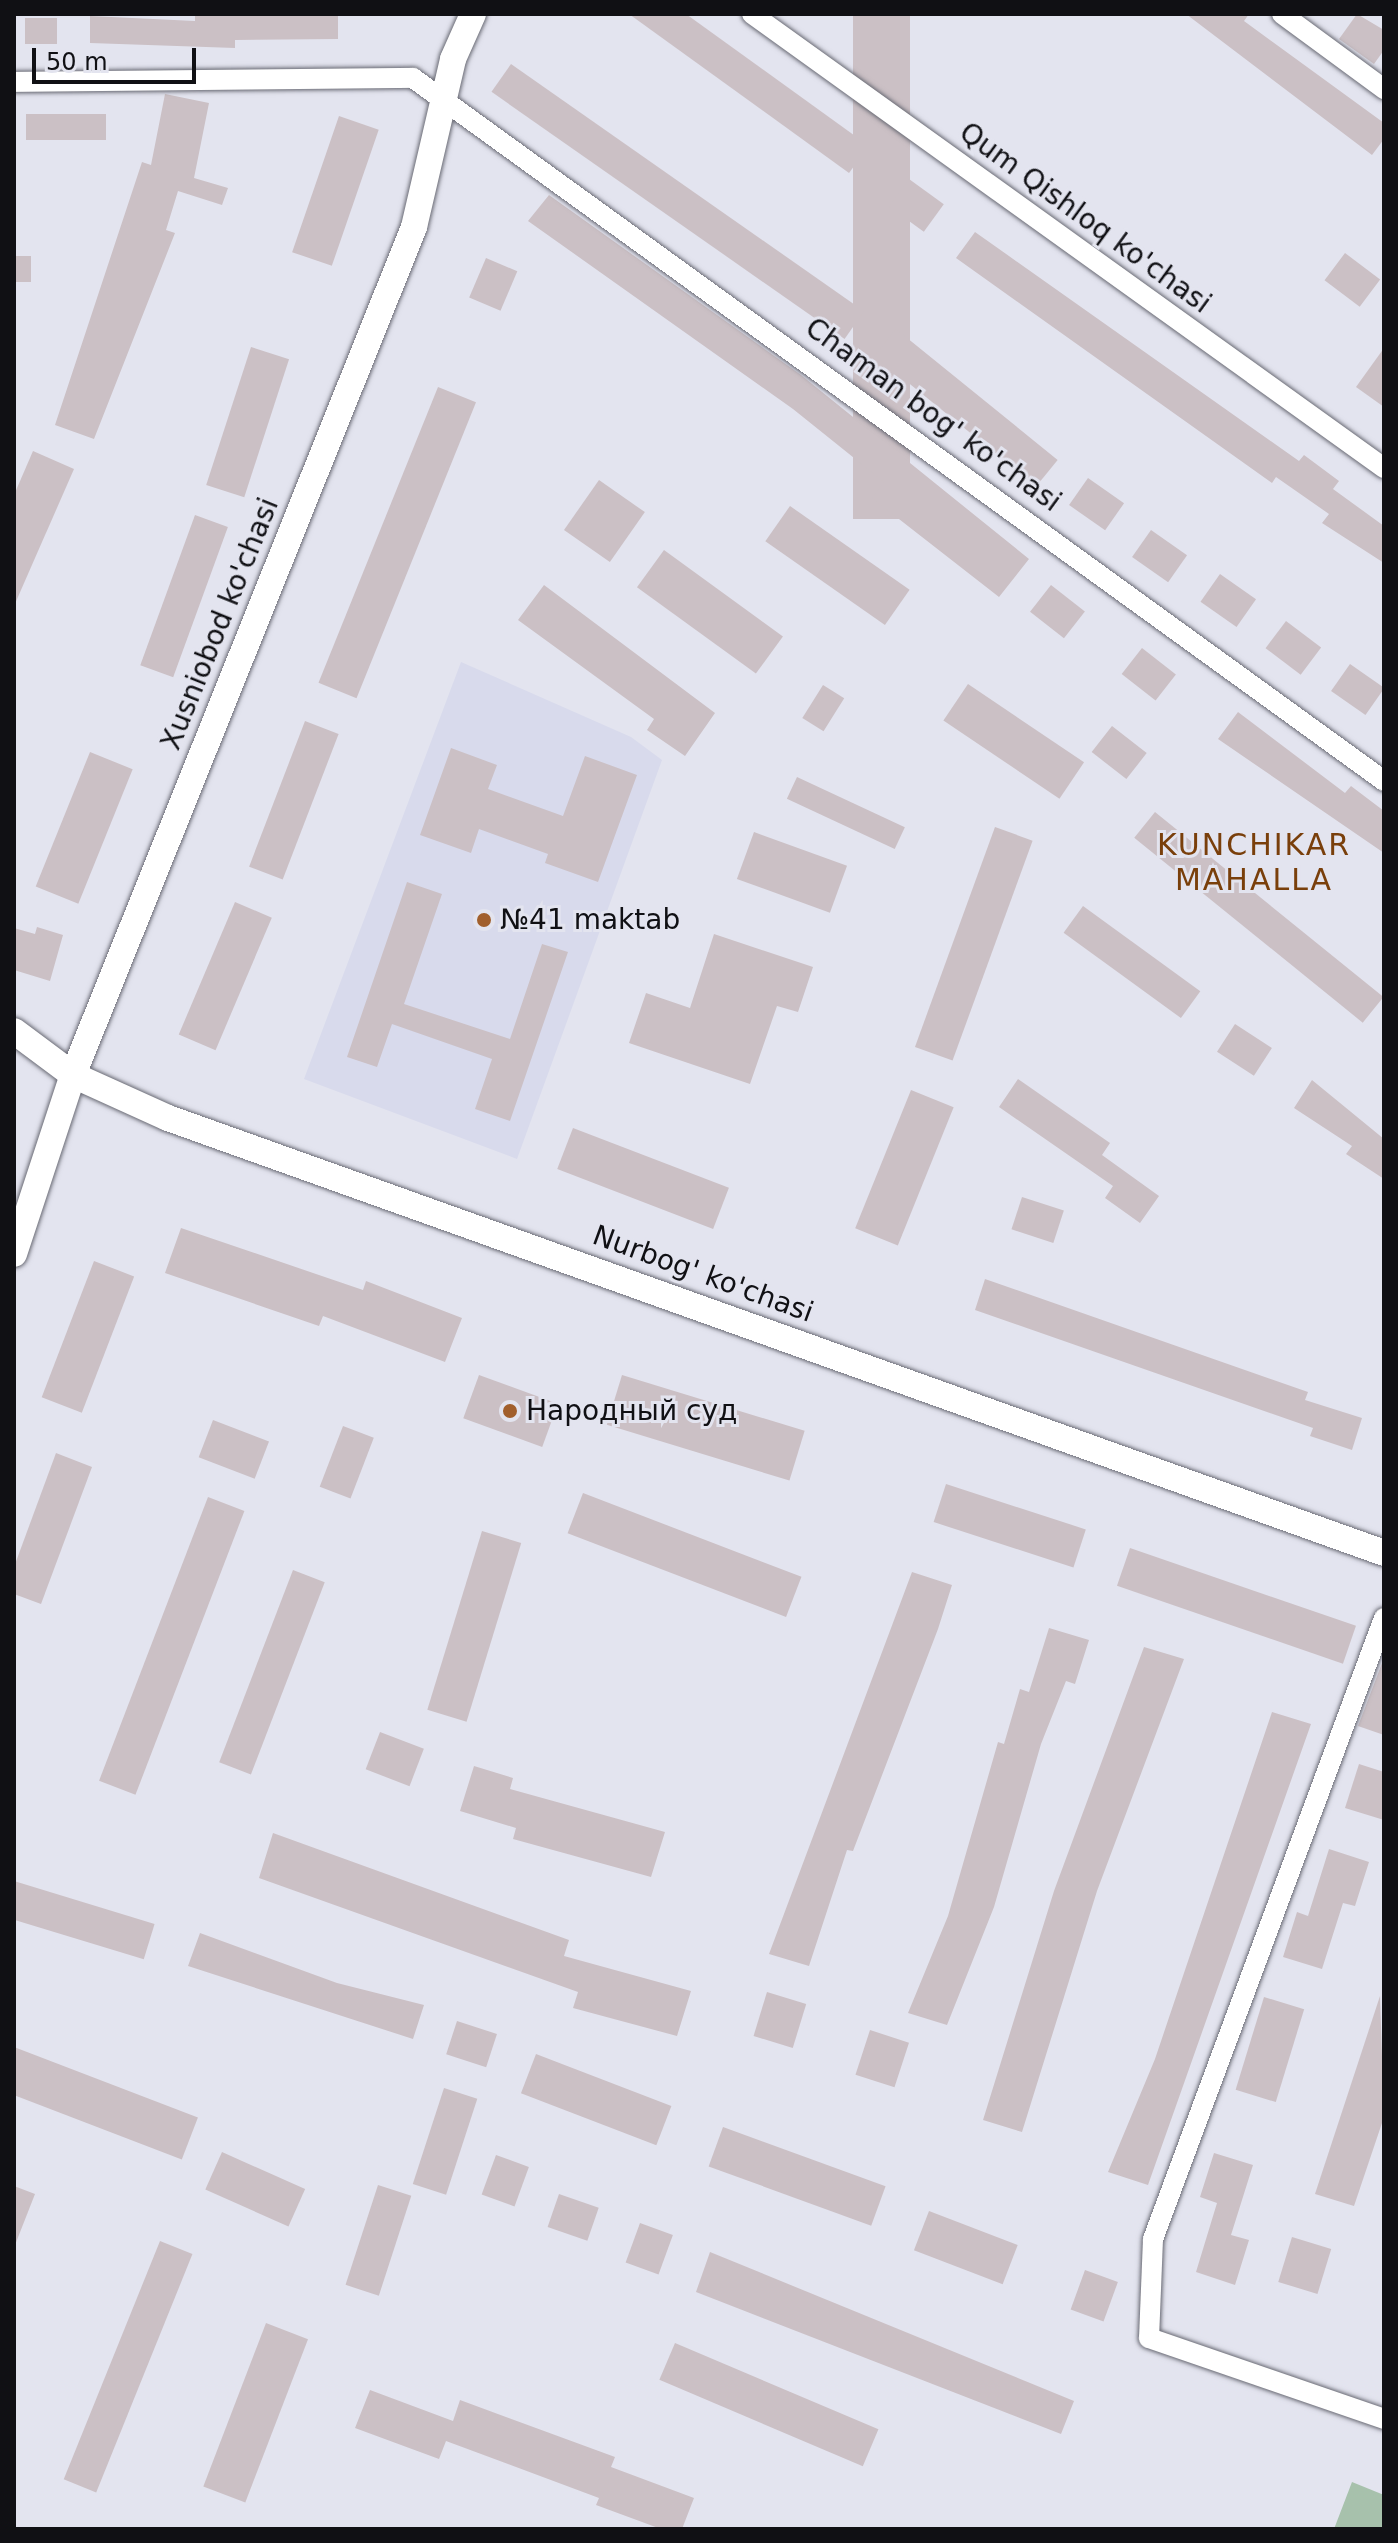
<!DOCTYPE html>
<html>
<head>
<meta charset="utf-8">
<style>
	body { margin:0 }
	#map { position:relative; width:1398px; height:2543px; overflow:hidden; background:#e3e4ef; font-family:"DejaVu Sans",sans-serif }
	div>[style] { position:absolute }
	.built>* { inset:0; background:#d8daec }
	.green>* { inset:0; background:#a7c1ac }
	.building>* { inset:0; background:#cbc0c5; transform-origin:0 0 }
	.roads { filter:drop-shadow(0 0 2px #696a74) drop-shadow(0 0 2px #696a74) }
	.minor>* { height:20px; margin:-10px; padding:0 10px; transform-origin:10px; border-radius:10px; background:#fff }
	.tertiary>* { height:26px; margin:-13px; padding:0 13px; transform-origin:13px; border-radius:13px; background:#fff }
	.dots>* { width:22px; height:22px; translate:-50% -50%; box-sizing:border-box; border:4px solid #e3e4ef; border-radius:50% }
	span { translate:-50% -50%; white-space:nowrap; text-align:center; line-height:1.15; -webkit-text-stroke:6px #e3e4ef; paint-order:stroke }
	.street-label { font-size:28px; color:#101014 }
	.poi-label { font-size:28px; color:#101014 }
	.left { translate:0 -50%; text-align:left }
	.neighbourhood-label { font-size:30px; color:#793f0b; letter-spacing:2px }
	.frame { position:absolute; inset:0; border:16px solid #101014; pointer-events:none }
	.scale { position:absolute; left:32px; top:48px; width:164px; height:36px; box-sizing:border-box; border:4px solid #101014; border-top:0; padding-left:10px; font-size:24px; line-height:28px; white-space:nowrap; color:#101014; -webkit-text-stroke:6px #e3e4ef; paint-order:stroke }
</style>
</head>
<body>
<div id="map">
	<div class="built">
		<div style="clip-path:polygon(461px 662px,631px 737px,662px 760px,517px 1159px,304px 1079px)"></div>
	</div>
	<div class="green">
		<div style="clip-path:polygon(1352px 2482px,1384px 2495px,1384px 2529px,1334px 2529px)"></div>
	</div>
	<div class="building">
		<div style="clip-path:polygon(195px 14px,338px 14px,338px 39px,235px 40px,235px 48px,90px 43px,90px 16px,195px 21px)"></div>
		<div style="clip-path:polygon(629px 14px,686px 14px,869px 146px,849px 173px)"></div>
		<div style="left:853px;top:14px;width:57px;height:505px"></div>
		<div style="clip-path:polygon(1186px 14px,1249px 14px,1244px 21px,1384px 123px,1384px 139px,1372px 155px)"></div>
		<div style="clip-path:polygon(1357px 14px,1384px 30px,1384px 50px,1374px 64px,1339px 39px)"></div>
		<div style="left:25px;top:18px;width:32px;height:26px"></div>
		<div style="left:511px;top:64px;width:431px;height:34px;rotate:35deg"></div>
		<div style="clip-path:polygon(165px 94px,209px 103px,194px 178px,228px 188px,222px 205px,178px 191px,166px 230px,175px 233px,94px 439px,55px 425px,142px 162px,151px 165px)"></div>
		<div style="left:106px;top:114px;width:26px;height:80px;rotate:90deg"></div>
		<div style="left:339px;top:116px;width:42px;height:144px;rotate:19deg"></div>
		<div style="left:909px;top:179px;width:43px;height:34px;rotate:36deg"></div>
		<div style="clip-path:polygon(549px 195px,801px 375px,1029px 559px,999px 597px,872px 498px,884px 482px,793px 409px,528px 221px)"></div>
		<div style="clip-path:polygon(975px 232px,1299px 461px,1304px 455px,1339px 481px,1333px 489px,1384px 526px,1384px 563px,1322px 523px,1329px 514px,1276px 477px,1272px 483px,956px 258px)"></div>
		<div style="left:1345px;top:253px;width:44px;height:34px;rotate:37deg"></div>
		<div style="left:14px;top:256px;width:17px;height:26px"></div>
		<div style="left:486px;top:258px;width:34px;height:43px;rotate:23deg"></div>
		<div style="left:896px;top:329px;width:208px;height:34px;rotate:39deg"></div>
		<div style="left:251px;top:347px;width:40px;height:145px;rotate:18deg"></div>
		<div style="clip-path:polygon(1384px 348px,1384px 407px,1356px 387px)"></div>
		<div style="left:438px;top:387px;width:41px;height:319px;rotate:22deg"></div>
		<div style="clip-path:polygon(33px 451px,74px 469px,14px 606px,14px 495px)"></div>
		<div style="left:1088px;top:478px;width:44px;height:33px;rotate:35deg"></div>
		<div style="left:599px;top:480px;width:56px;height:61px;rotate:35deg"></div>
		<div style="left:790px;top:506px;width:146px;height:43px;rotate:35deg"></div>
		<div style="left:195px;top:515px;width:35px;height:160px;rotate:20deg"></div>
		<div style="left:1151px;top:530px;width:44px;height:33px;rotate:35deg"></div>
		<div style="left:664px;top:550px;width:147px;height:46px;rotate:36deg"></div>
		<div style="left:1220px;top:574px;width:44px;height:34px;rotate:35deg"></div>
		<div style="clip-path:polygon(544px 585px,715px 713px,685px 756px,647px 730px,654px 719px,518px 620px)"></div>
		<div style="left:1051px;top:585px;width:43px;height:34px;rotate:38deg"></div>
		<div style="left:1286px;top:621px;width:44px;height:34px;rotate:37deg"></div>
		<div style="left:1142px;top:648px;width:43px;height:33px;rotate:38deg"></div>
		<div style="left:1350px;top:664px;width:42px;height:33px;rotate:35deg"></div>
		<div style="left:968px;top:684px;width:140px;height:44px;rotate:34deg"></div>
		<div style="left:823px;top:685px;width:25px;height:39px;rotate:32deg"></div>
		<div style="clip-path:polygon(1238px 712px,1345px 793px,1351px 786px,1384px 811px,1384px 853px,1218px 739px)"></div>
		<div style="left:305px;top:721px;width:36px;height:156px;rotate:21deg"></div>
		<div style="left:1112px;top:726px;width:44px;height:33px;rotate:38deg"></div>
		<div style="clip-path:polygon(451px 748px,497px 765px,488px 789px,563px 816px,585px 756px,637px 775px,598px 882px,545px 863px,548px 854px,479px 829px,471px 853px,420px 835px)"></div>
		<div style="left:90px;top:752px;width:46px;height:145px;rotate:22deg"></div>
		<div style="left:797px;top:777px;width:119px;height:24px;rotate:25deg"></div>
		<div style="left:1155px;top:812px;width:294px;height:33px;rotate:39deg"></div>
		<div style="left:995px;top:827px;width:40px;height:234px;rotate:20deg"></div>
		<div style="left:754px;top:832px;width:99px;height:50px;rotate:20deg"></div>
		<div style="clip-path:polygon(407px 882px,442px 894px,404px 1004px,510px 1039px,542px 944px,568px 952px,510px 1121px,475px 1109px,492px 1059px,392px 1024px,377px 1067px,347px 1057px)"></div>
		<div style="left:235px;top:902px;width:40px;height:144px;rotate:23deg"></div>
		<div style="left:1083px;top:906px;width:145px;height:33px;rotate:36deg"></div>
		<div style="clip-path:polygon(37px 927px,63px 935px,50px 981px,14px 970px,14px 928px,35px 934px)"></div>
		<div style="clip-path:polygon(714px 934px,813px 967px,798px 1012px,777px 1006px,750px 1084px,629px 1043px,646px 993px,690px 1008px)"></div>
		<div style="left:1235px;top:1024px;width:44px;height:33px;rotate:33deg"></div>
		<div style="clip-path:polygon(1018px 1079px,1110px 1143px,1102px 1155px,1159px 1196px,1140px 1223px,1105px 1198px,1113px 1186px,999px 1107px)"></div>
		<div style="clip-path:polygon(1312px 1080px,1384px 1139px,1384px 1179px,1346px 1154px,1352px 1146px,1294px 1108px)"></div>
		<div style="left:911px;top:1090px;width:46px;height:149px;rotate:22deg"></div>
		<div style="left:573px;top:1128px;width:167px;height:44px;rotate:21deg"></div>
		<div style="left:1022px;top:1197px;width:44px;height:34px;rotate:18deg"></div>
		<div style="clip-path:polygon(181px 1228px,363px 1290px,366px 1281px,462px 1318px,445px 1362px,323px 1316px,319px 1326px,165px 1273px)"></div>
		<div style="left:94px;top:1261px;width:43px;height:146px;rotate:21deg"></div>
		<div style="clip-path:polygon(985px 1279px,1308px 1392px,1305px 1400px,1362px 1418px,1352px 1450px,1310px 1436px,1313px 1428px,975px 1310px)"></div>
		<div style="left:479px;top:1375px;width:84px;height:46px;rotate:20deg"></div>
		<div style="left:622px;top:1375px;width:191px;height:52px;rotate:17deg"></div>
		<div style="left:213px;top:1420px;width:60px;height:40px;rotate:21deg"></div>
		<div style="left:343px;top:1426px;width:33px;height:65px;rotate:21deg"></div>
		<div style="clip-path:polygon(56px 1453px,92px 1467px,41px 1604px,14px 1594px,14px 1567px)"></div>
		<div style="left:946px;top:1484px;width:147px;height:40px;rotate:18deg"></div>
		<div style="left:583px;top:1493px;width:234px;height:43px;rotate:21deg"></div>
		<div style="left:208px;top:1497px;width:39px;height:304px;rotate:21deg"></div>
		<div style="left:482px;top:1531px;width:41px;height:187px;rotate:17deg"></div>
		<div style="left:1130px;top:1548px;width:239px;height:40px;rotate:19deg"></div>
		<div style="left:293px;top:1570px;width:34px;height:206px;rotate:21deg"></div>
		<div style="clip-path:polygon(912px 1572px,952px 1585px,938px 1629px,853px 1851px,847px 1850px,809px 1966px,769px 1954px)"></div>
		<div style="clip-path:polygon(1049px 1628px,1089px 1640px,1075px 1684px,1066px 1681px,1041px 1744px,994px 1907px,947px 2025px,908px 2013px,948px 1916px,998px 1742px,1004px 1744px,1020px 1689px,1029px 1692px)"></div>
		<div style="clip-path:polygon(1144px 1647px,1184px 1659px,1097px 1891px,1022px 2132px,983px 2120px,1054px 1891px)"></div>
		<div style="clip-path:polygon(1384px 1658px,1384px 1735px,1358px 1726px)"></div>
		<div style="clip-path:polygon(1272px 1712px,1311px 1724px,1148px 2185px,1108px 2172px,1155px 2059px)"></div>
		<div style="left:380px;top:1732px;width:47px;height:40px;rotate:21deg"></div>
		<div style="clip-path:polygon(1359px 1764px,1384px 1772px,1384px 1820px,1345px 1808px)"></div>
		<div style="clip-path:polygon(474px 1766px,513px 1778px,510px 1789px,665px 1832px,651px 1877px,513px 1839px,516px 1828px,460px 1811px)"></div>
		<div style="clip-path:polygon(273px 1833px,569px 1940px,564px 1956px,691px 1991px,677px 2036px,573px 2008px,578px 1992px,259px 1878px)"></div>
		<div style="clip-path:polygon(1329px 1849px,1369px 1862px,1355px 1906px,1343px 1903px,1322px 1969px,1283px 1957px,1297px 1912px,1308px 1916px)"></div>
		<div style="left:14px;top:1881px;width:147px;height:37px;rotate:17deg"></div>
		<div style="clip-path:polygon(200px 1933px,337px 1983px,424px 2005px,413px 2039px,188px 1966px)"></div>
		<div style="left:767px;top:1992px;width:41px;height:46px;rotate:17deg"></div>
		<div style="clip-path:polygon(1380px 1996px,1384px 2117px,1354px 2206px,1315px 2194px)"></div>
		<div style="left:1264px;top:1997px;width:42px;height:97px;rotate:17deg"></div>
		<div style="left:457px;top:2021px;width:42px;height:35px;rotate:18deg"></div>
		<div style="left:870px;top:2030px;width:41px;height:47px;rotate:18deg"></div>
		<div style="left:14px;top:2047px;width:197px;height:45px;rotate:21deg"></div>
		<div style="left:536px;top:2054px;width:145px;height:42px;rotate:21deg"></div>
		<div style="left:444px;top:2088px;width:35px;height:101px;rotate:18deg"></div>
		<div style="left:723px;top:2127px;width:173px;height:42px;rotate:20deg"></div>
		<div style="left:222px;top:2152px;width:91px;height:41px;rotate:24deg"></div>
		<div style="clip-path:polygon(1214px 2153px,1253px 2165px,1231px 2235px,1249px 2240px,1235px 2285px,1196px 2272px,1217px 2203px,1200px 2197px)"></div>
		<div style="left:496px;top:2155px;width:35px;height:42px;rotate:20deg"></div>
		<div style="left:378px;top:2185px;width:35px;height:105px;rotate:18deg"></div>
		<div style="clip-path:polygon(14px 2186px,35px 2194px,15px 2245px,14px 2245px)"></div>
		<div style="left:559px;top:2194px;width:42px;height:35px;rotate:19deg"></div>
		<div style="left:929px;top:2211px;width:95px;height:42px;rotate:21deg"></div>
		<div style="left:640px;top:2223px;width:35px;height:42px;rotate:20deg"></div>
		<div style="left:1292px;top:2237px;width:41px;height:47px;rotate:17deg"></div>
		<div style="left:160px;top:2241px;width:35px;height:257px;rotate:22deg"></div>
		<div style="clip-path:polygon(710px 2252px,1074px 2401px,1061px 2434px,696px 2292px)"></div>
		<div style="left:1085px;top:2270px;width:35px;height:42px;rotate:20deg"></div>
		<div style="left:266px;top:2323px;width:45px;height:175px;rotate:21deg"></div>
		<div style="left:675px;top:2343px;width:221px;height:40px;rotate:23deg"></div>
		<div style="clip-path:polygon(370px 2390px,453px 2421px,460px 2400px,615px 2457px,611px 2467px,694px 2498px,682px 2529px,661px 2529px,596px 2505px,599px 2498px,446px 2441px,439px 2459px,355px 2428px)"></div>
	</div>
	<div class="roads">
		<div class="minor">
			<div style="left:752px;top:14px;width:778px;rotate:35.69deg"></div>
			<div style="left:1282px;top:14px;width:127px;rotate:36.3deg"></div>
			<div style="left:14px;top:82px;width:399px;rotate:-0.6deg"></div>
			<div style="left:413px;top:78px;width:1199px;rotate:35.9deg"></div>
			<div style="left:1384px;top:1618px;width:663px;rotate:110.4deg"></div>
			<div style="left:1153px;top:2239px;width:99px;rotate:92.3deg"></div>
			<div style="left:1149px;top:2338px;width:249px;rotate:19deg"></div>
		</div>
		<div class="tertiary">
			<div style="left:14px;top:1031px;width:74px;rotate:36.7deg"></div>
			<div style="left:73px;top:1075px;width:104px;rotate:24.4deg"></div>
			<div style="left:168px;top:1118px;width:1291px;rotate:19.68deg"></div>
			<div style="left:14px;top:1254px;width:188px;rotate:-71.8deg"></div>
			<div style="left:73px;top:1075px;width:914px;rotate:-68.09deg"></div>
			<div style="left:414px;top:227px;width:172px;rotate:-76.9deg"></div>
			<div style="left:453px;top:59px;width:49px;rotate:-66deg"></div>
		</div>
	</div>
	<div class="dots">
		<div style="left:484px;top:920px;background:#a15f2c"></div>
		<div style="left:510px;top:1411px;background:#a15f2c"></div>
	</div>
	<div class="street-label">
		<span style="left:1085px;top:218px;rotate:36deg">Qum Qishloq ko'chasi</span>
		<span style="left:933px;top:415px;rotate:36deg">Chaman bog' ko'chasi</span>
		<span style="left:220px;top:624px;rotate:-68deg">Xusniobod ko'chasi</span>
		<span style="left:703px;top:1274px;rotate:20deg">Nurbog' ko'chasi</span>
	</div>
	<div class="poi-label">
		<span class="left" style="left:500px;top:920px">№41 maktab</span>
		<span class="left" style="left:526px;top:1411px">Народный суд</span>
	</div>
	<div class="neighbourhood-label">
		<span style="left:1254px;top:862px">KUNCHIKAR<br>MAHALLA</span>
	</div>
	<div class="frame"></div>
	<div class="scale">50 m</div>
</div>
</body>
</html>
